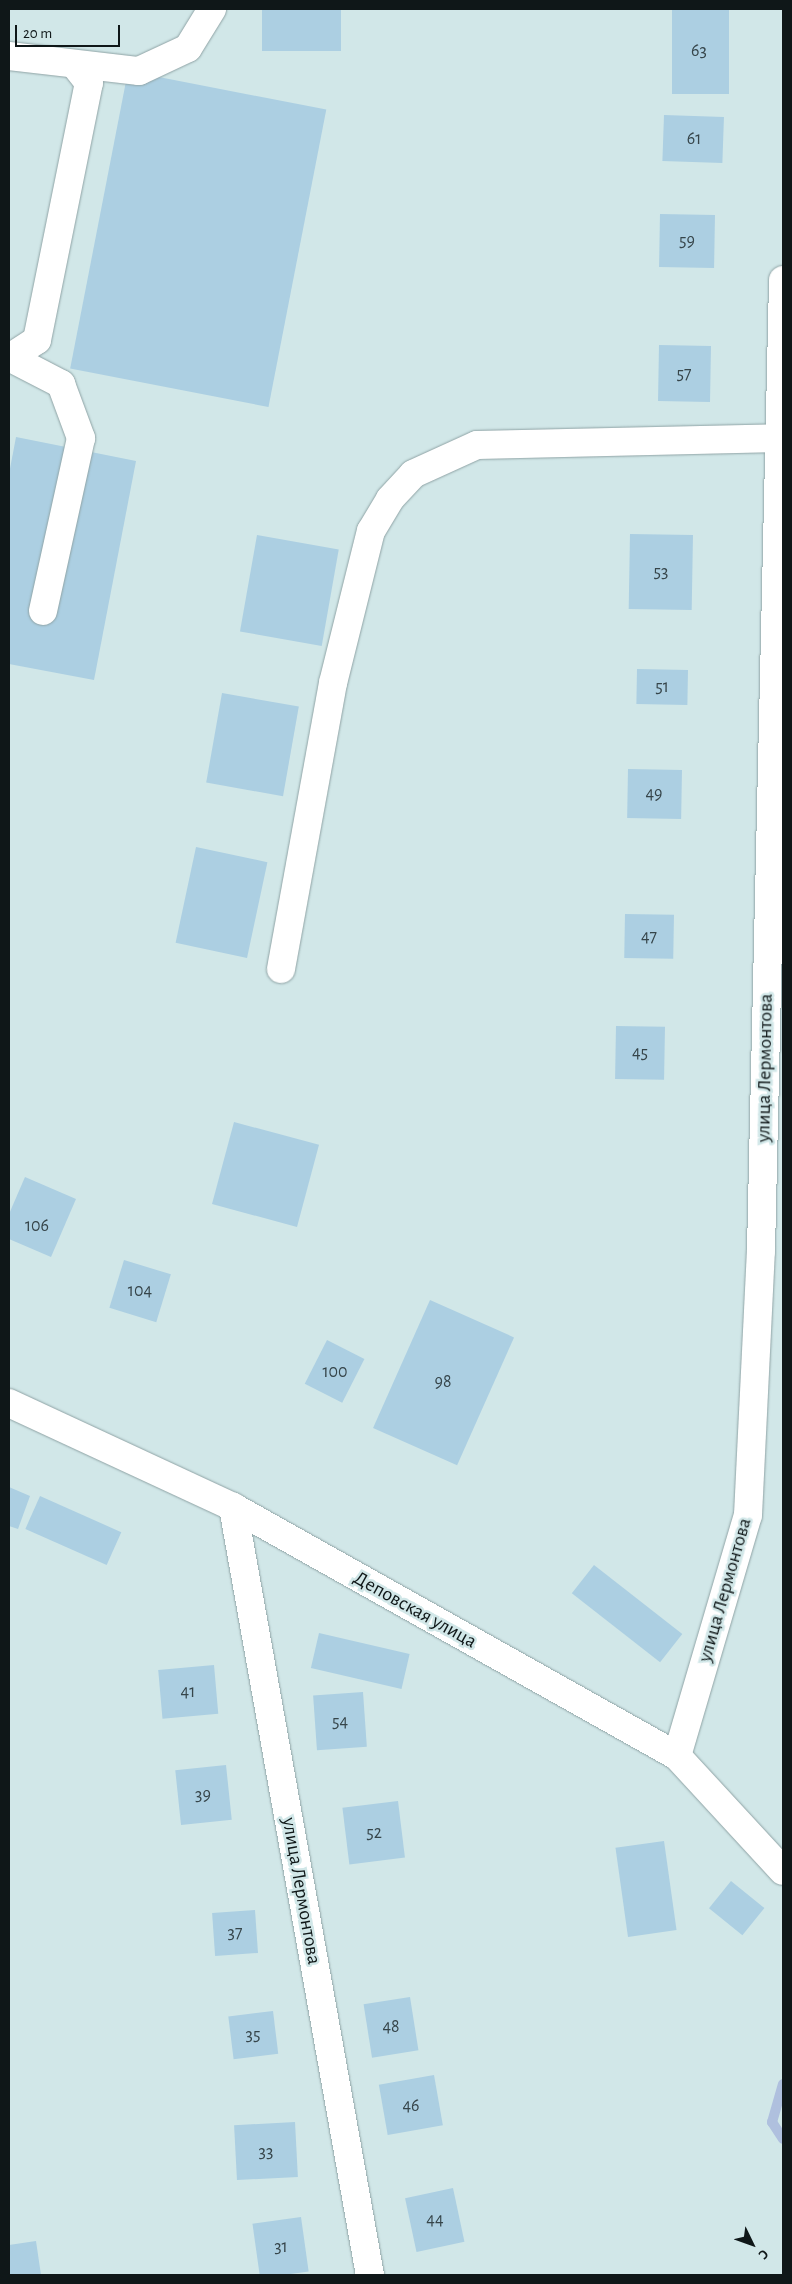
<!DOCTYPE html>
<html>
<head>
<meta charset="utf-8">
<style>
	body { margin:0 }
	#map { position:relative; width:792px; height:2284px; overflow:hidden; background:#d1e7e8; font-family:"Alegreya Sans",sans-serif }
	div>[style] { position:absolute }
	.stream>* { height:10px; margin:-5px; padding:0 5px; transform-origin:5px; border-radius:5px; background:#afc0de }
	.building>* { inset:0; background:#accfe2; transform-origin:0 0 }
	.roads { filter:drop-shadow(0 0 1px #8fa3a5) drop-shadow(0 0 1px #8fa3a5) }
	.minor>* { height:28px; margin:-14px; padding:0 14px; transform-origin:14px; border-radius:14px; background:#fff }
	span { translate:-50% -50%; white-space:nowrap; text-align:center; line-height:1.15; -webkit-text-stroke:5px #d1e7e8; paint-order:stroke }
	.number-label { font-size:18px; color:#36454a }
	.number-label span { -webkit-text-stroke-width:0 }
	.street-label { font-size:20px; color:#0f1718 }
	.frame { position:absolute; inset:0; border:10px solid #0f1718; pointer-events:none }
	.north { position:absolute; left:727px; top:2219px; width:50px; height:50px; -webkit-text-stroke:4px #d1e7e8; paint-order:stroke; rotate:132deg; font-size:14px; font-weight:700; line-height:20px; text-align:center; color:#0f1718 }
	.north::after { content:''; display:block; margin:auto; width:18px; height:22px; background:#0f1718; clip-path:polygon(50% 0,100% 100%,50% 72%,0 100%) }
	.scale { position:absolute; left:15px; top:25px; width:105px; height:22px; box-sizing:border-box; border:2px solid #0f1718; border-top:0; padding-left:6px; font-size:15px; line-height:18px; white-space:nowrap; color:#0f1718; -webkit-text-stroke:4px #d1e7e8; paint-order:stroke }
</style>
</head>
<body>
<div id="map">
	<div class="stream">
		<div style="left:783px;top:2084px;width:40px;rotate:106deg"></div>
		<div style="left:772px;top:2122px;width:20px;rotate:57deg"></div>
	</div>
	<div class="building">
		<div style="left:262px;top:9px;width:79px;height:42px"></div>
		<div style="left:672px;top:9px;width:57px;height:85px"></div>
		<div style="left:128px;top:71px;width:202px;height:303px;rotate:11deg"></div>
		<div style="left:664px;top:115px;width:60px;height:46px;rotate:2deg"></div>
		<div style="left:660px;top:214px;width:55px;height:53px;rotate:1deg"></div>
		<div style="left:659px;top:345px;width:52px;height:56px;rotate:1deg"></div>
		<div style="clip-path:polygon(16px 437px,136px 461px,94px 680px,9px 664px,9px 474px)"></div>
		<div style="left:630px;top:534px;width:63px;height:75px;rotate:1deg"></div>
		<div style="left:257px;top:535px;width:83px;height:98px;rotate:10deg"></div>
		<div style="left:637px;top:669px;width:51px;height:35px;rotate:1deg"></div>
		<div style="left:222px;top:693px;width:78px;height:91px;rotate:10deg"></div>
		<div style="left:628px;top:769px;width:54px;height:49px;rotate:1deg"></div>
		<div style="left:196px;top:847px;width:73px;height:98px;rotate:12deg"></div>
		<div style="left:625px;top:914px;width:49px;height:44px;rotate:1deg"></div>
		<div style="left:616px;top:1026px;width:49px;height:53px;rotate:1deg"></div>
		<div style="left:234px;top:1122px;width:88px;height:85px;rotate:15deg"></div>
		<div style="clip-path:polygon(25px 1177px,76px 1199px,51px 1257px,9px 1239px,9px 1214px)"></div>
		<div style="left:124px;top:1260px;width:49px;height:50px;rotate:17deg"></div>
		<div style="left:430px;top:1300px;width:92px;height:140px;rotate:24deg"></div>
		<div style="left:327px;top:1340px;width:42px;height:49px;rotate:27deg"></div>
		<div style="clip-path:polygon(9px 1487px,30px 1496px,18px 1529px,9px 1526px)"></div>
		<div style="left:40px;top:1496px;width:89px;height:36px;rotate:24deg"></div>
		<div style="left:594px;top:1565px;width:112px;height:36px;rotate:38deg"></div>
		<div style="left:319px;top:1633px;width:93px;height:36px;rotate:13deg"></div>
		<div style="left:214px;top:1665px;width:49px;height:56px;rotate:85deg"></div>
		<div style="left:363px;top:1692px;width:55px;height:50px;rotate:86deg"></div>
		<div style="left:226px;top:1765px;width:55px;height:51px;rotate:84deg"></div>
		<div style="left:398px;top:1801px;width:57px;height:56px;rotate:83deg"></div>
		<div style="left:664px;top:1841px;width:90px;height:49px;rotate:82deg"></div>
		<div style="left:731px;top:1881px;width:43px;height:35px;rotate:39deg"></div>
		<div style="left:255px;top:1910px;width:43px;height:43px;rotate:86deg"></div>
		<div style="left:410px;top:1997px;width:54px;height:47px;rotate:81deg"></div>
		<div style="left:273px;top:2011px;width:43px;height:45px;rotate:83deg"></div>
		<div style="left:434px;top:2075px;width:51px;height:56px;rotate:80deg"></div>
		<div style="left:295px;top:2122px;width:55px;height:61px;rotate:87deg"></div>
		<div style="left:453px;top:2188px;width:55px;height:49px;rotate:78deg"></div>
		<div style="left:301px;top:2217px;width:55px;height:49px;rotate:82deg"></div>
		<div style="clip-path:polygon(36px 2241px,41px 2275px,9px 2275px,9px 2245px)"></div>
	</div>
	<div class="roads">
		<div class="minor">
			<div style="left:9px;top:56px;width:131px;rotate:6.6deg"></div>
			<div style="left:139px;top:71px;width:54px;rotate:-25.1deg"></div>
			<div style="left:188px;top:48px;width:46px;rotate:-58.4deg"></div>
			<div style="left:9px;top:357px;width:59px;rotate:27.4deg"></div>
			<div style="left:61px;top:384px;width:58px;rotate:69.7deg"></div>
			<div style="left:81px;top:438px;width:177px;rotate:102.4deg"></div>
			<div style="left:11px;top:357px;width:31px;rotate:-33deg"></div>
			<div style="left:37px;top:340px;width:262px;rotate:-78.6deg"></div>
			<div style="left:89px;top:83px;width:24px;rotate:-128deg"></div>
			<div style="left:281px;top:969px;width:291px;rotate:-79.7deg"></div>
			<div style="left:333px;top:683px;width:157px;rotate:-76deg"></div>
			<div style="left:371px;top:531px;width:37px;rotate:-59deg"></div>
			<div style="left:390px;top:499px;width:34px;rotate:-47deg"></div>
			<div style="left:413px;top:474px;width:70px;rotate:-24.4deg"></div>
			<div style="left:477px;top:445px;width:303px;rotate:-1.3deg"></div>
			<div style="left:9px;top:1403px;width:247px;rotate:24.9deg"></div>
			<div style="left:233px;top:1507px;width:509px;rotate:29.28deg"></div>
			<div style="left:677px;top:1756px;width:156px;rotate:47.3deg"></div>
			<div style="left:233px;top:1507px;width:780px;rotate:79.89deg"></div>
			<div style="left:677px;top:1756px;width:251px;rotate:-73.6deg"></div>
			<div style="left:748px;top:1515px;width:264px;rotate:-87.2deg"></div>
			<div style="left:761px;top:1251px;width:971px;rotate:-88.7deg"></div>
		</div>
	</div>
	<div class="number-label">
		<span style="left:699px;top:51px">63</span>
		<span style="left:694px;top:139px">61</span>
		<span style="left:687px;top:241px">59</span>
		<span style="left:684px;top:374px">57</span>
		<span style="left:661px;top:572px">53</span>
		<span style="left:662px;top:687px">51</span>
		<span style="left:654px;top:794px">49</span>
		<span style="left:649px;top:937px">47</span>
		<span style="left:640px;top:1053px">45</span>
		<span style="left:37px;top:1226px">106</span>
		<span style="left:140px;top:1291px">104</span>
		<span style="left:335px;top:1372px">100</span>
		<span style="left:443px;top:1382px">98</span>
		<span style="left:188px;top:1692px">41</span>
		<span style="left:340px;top:1722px">54</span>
		<span style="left:203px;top:1795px">39</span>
		<span style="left:374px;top:1833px">52</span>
		<span style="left:235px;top:1933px">37</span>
		<span style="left:391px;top:2027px">48</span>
		<span style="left:253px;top:2035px">35</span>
		<span style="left:411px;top:2106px">46</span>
		<span style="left:266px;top:2152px">33</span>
		<span style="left:435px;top:2220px">44</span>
		<span style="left:281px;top:2247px">31</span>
	</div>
	<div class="street-label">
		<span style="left:765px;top:1068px;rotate:-89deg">улица Лермонтова</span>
		<span style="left:725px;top:1590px;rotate:-74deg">улица Лермонтова</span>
		<span style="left:415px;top:1610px;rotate:29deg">Деповская улица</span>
		<span style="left:301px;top:1891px;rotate:80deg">улица Лермонтова</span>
	</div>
	<div class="frame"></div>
	<div class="north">С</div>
	<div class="scale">20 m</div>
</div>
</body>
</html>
